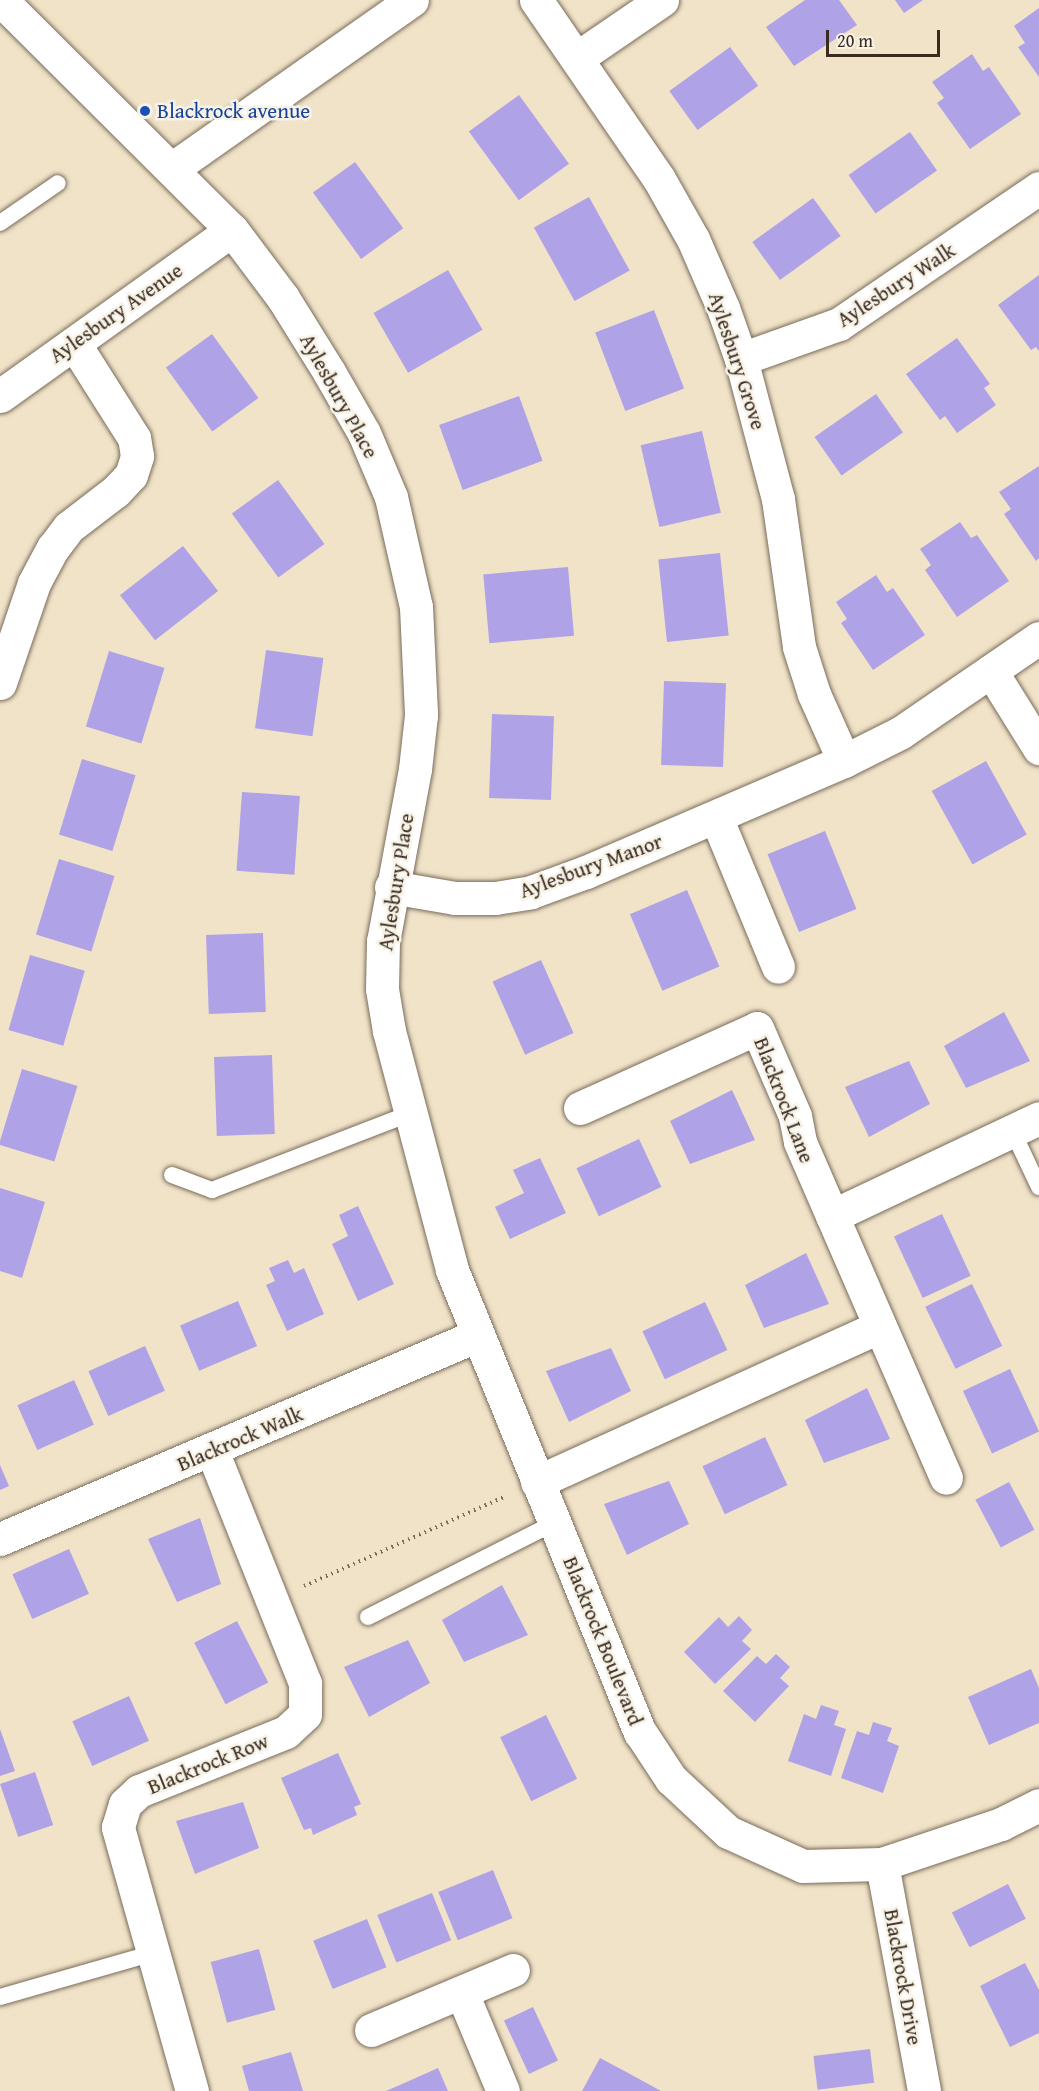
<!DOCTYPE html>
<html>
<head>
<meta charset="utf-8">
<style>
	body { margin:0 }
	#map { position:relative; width:1039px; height:2091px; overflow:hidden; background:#f0e3c8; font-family:"Gentium Book Plus",serif }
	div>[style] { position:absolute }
	.building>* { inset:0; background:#b0a2e6; transform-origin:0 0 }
	.path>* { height:4px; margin-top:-2px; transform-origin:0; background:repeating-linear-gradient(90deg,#7a6b5a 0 1.5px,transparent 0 6px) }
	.roads { filter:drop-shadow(0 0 2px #7a6b5a) drop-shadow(0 0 2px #7a6b5a) }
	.service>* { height:16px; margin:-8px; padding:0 8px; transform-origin:8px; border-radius:8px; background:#fff }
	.minor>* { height:33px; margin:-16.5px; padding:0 16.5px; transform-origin:16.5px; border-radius:16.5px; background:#fff }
	.dots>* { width:16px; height:16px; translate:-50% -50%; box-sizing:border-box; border:3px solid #f7f3e8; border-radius:50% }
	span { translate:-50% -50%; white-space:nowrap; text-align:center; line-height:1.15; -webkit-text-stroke:5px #f7f3e8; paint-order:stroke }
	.transit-label { font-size:21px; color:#164399 }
	.left { translate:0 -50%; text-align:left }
	.street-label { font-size:21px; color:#3b2a1e }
	.scale { position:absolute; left:826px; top:30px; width:114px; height:27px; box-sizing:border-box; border:3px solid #3b2a1e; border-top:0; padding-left:8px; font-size:18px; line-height:21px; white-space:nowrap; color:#3b2a1e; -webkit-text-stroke:4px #f7f3e8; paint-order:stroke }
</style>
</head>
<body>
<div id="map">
	<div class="building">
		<div style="clip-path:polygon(805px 0,839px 0,857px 25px,794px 66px,766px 27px)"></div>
		<div style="clip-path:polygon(895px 0,923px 0,904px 13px)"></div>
		<div style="clip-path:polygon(1039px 8px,1039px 77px,1018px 47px,1025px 43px,1014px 26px)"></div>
		<div style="left:730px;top:47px;width:48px;height:75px;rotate:54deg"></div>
		<div style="clip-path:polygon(972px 54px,983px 71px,989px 67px,1021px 114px,970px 149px,937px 103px,944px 98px,932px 82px)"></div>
		<div style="left:519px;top:95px;width:85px;height:62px;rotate:54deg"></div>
		<div style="left:910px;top:132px;width:47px;height:75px;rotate:55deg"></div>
		<div style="left:355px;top:162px;width:82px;height:52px;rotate:54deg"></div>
		<div style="left:589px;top:197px;width:84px;height:63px;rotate:61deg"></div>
		<div style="left:813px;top:198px;width:47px;height:75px;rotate:54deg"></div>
		<div style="left:448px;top:270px;width:69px;height:86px;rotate:60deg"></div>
		<div style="clip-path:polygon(1039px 275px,1039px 351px,1036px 347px,1031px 350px,998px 305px)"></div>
		<div style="left:654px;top:310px;width:84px;height:63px;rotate:69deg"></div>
		<div style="left:212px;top:334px;width:79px;height:57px;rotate:54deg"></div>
		<div style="clip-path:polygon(957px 338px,990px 384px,984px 388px,996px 405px,957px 433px,945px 416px,940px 420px,906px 374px)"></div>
		<div style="left:876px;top:394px;width:47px;height:75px;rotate:55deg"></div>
		<div style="left:519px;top:396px;width:69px;height:85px;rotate:70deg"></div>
		<div style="left:702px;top:431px;width:84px;height:63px;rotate:77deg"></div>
		<div style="clip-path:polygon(1039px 466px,1039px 558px,1036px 561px,1004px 514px,1011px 509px,999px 492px)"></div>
		<div style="left:278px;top:480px;width:79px;height:57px;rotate:54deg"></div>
		<div style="clip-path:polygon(960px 522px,971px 538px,977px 535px,1009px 581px,957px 617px,925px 570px,931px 565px,920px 549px)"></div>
		<div style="left:183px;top:546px;width:57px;height:80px;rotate:52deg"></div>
		<div style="left:720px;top:553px;width:83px;height:62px;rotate:84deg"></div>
		<div style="left:568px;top:567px;width:69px;height:85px;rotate:85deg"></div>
		<div style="clip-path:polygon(876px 575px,887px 592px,893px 588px,925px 635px,873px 670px,841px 623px,847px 619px,836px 602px)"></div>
		<div style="left:266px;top:650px;width:58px;height:79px;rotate:8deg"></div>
		<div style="left:109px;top:651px;width:58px;height:79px;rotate:17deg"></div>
		<div style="left:664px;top:681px;width:62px;height:84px;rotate:2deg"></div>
		<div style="left:492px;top:714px;width:62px;height:84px;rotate:2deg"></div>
		<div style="left:82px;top:759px;width:56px;height:79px;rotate:17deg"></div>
		<div style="left:986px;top:761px;width:84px;height:62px;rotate:61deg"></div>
		<div style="left:242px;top:792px;width:58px;height:79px;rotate:4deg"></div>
		<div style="left:825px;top:831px;width:84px;height:62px;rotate:68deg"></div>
		<div style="left:59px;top:859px;width:58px;height:79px;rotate:17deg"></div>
		<div style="left:687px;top:890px;width:83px;height:62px;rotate:67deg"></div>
		<div style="left:263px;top:933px;width:79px;height:57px;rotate:88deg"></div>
		<div style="left:30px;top:955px;width:57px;height:78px;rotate:16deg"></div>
		<div style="left:541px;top:960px;width:80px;height:53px;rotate:66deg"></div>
		<div style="clip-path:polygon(1004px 1012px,1030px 1061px,966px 1088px,944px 1046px)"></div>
		<div style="left:272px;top:1055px;width:79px;height:58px;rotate:88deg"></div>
		<div style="clip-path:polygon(909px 1061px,930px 1104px,869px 1137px,845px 1087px)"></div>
		<div style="left:22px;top:1069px;width:58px;height:79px;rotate:17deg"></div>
		<div style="clip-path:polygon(732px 1090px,755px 1140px,690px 1164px,670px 1121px)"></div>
		<div style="left:639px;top:1139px;width:53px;height:69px;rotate:65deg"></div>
		<div style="clip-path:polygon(540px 1158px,566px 1213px,510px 1239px,495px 1207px,524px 1193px,513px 1170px)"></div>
		<div style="clip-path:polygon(0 1188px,45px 1202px,22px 1278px,0 1271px)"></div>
		<div style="clip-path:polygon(358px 1206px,394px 1284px,358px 1301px,332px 1244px,348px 1236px,339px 1215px)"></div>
		<div style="left:942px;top:1214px;width:68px;height:53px;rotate:65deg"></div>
		<div style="clip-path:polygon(806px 1253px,829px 1304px,764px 1328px,745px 1285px)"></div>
		<div style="clip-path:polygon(288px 1260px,294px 1273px,304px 1268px,324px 1314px,287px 1331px,266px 1285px,275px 1281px,269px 1268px)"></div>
		<div style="left:972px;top:1284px;width:69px;height:52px;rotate:64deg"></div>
		<div style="left:238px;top:1301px;width:49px;height:63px;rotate:67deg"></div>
		<div style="left:705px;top:1302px;width:53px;height:69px;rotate:65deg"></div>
		<div style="left:145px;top:1346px;width:49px;height:62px;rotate:66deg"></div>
		<div style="clip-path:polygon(611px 1348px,631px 1391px,569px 1422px,546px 1371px)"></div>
		<div style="left:1010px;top:1369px;width:69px;height:52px;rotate:65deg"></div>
		<div style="left:74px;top:1380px;width:49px;height:62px;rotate:66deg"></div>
		<div style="clip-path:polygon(867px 1388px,890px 1439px,824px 1463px,805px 1420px)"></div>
		<div style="left:765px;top:1437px;width:53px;height:69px;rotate:65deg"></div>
		<div style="clip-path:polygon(0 1465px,9px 1486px,0 1490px)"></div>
		<div style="clip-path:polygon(669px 1481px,689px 1524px,627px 1555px,604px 1504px)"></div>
		<div style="left:1009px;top:1482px;width:54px;height:38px;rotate:62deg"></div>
		<div style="clip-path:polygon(200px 1518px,221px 1584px,177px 1602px,148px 1539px)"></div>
		<div style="left:69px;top:1549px;width:49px;height:62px;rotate:66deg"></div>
		<div style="clip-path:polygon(502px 1585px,528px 1635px,464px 1662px,442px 1620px)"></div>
		<div style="clip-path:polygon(739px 1616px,752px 1630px,742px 1641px,751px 1649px,715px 1684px,684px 1652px,719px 1617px,728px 1627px)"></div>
		<div style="left:237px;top:1621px;width:69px;height:48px;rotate:63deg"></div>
		<div style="clip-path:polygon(408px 1640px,430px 1683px,369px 1717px,344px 1667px)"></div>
		<div style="clip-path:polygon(776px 1654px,790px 1667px,780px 1678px,789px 1686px,755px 1722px,723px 1691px,757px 1656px,766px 1664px)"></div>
		<div style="clip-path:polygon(1031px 1669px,1039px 1688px,1039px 1723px,989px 1745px,968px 1697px)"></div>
		<div style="left:129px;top:1696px;width:49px;height:62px;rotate:66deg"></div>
		<div style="clip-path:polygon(821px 1705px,839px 1711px,834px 1725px,846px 1729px,831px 1776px,788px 1761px,804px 1714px,816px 1719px)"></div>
		<div style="left:546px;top:1715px;width:71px;height:51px;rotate:64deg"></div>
		<div style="clip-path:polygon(873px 1722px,892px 1728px,887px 1741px,899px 1746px,883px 1793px,841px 1778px,857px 1731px,869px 1735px)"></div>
		<div style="clip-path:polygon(0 1729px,15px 1771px,0 1776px)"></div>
		<div style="clip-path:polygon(338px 1753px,361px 1804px,354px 1807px,357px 1815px,313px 1835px,311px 1828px,304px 1830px,281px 1778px)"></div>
		<div style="left:35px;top:1772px;width:56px;height:37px;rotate:71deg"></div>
		<div style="clip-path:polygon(243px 1802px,259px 1848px,195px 1874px,176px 1821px)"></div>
		<div style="left:493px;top:1870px;width:52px;height:59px;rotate:68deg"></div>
		<div style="left:1008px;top:1884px;width:39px;height:63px;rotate:63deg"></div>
		<div style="left:432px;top:1893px;width:51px;height:59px;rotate:68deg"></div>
		<div style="left:367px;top:1919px;width:52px;height:58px;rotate:68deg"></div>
		<div style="left:259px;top:1949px;width:63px;height:50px;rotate:75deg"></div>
		<div style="clip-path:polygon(1025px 1963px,1039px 1990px,1039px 2033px,1010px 2047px,980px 1986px)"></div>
		<div style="left:533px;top:2007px;width:59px;height:32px;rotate:65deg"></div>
		<div style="left:870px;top:2049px;width:34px;height:57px;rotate:83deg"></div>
		<div style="clip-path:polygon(291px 2052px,303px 2091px,249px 2091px,242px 2066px)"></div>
		<div style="clip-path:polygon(600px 2058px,630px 2074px,661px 2091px,582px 2091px)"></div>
		<div style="clip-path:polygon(438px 2068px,448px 2091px,386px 2091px,409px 2081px)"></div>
	</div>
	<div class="path">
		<div style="left:304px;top:1586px;width:221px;rotate:-24deg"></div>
	</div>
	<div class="roads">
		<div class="service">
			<div style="left:0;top:223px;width:70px;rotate:-34.6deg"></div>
			<div style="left:1013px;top:1132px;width:61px;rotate:64.7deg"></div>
			<div style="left:172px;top:1175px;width:43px;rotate:20.6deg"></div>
			<div style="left:212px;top:1190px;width:211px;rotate:-21.1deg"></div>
			<div style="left:368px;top:1617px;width:208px;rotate:-26.8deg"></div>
			<div style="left:0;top:1997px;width:159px;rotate:-16deg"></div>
		</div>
		<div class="minor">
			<div style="left:1px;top:0;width:326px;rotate:44.9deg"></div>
			<div style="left:232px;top:230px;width:85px;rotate:53.1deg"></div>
			<div style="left:283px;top:298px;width:87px;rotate:58.1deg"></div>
			<div style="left:329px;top:372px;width:70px;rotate:60.2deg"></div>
			<div style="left:364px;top:433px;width:69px;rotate:67.1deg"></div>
			<div style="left:391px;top:497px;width:113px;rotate:77.2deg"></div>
			<div style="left:416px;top:607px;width:108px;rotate:87.3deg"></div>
			<div style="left:421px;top:715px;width:54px;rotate:96.3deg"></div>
			<div style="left:415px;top:769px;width:175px;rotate:100.5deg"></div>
			<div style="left:383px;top:941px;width:48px;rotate:91.2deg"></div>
			<div style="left:382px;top:989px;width:43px;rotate:80.5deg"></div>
			<div style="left:389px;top:1031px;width:247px;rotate:75.2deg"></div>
			<div style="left:452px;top:1270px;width:499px;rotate:67.9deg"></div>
			<div style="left:640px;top:1732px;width:56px;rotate:56.6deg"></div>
			<div style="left:671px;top:1779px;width:78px;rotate:42.9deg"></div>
			<div style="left:728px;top:1832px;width:82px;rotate:24.4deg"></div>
			<div style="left:803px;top:1866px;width:79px;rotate:-1.5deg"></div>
			<div style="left:882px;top:1864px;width:126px;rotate:-18.6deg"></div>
			<div style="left:1001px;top:1824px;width:42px;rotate:-26.6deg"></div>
			<div style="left:536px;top:0;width:217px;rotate:55.5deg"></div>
			<div style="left:659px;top:179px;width:69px;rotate:60.5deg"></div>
			<div style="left:693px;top:239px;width:75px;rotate:66.5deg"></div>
			<div style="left:723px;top:308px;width:54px;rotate:70.6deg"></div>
			<div style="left:741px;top:359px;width:145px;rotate:75.2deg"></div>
			<div style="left:778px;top:499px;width:149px;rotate:81.9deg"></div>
			<div style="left:799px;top:647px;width:49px;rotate:72.3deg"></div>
			<div style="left:814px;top:694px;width:73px;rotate:65.9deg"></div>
			<div style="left:577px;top:58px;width:103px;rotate:-34.3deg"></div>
			<div style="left:173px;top:168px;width:292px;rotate:-35.1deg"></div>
			<div style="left:741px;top:359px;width:104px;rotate:-19.7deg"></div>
			<div style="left:839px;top:324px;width:242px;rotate:-34.2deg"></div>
			<div style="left:0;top:396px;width:285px;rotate:-35.6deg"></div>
			<div style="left:991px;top:671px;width:91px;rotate:58.1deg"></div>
			<div style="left:0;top:683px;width:106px;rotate:-71.2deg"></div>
			<div style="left:34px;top:583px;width:40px;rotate:-62deg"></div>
			<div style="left:53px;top:548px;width:26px;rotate:-53deg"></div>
			<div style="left:69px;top:527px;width:59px;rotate:-37.5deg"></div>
			<div style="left:116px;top:491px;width:22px;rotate:-47deg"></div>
			<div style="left:131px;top:475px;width:20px;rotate:-72deg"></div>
			<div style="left:137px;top:456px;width:18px;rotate:-99deg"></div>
			<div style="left:134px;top:438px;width:112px;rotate:-122.3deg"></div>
			<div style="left:716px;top:817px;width:162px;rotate:67.5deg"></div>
			<div style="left:391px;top:887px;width:65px;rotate:9.8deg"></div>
			<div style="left:455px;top:898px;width:40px"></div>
			<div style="left:495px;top:898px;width:36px;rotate:-9deg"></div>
			<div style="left:531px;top:892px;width:59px;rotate:-20deg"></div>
			<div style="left:586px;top:872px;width:281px;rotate:-23.3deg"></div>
			<div style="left:844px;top:761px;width:63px;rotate:-26.6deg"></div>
			<div style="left:900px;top:733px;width:168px;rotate:-34.4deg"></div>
			<div style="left:580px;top:1108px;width:194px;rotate:-24.3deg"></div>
			<div style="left:757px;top:1028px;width:96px;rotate:66.6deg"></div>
			<div style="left:795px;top:1116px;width:26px;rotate:79deg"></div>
			<div style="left:800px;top:1142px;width:366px;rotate:66.5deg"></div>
			<div style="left:832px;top:1216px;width:229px;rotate:-25.3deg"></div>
			<div style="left:537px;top:1482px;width:375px;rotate:-24.4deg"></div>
			<div style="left:0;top:1539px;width:520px;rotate:-23.11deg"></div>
			<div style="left:882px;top:1864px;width:231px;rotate:79.5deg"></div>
			<div style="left:462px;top:1993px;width:106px;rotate:67.3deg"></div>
			<div style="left:371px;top:2030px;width:154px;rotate:-22.9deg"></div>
			<div style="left:192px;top:2091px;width:274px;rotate:-105.7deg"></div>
			<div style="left:118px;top:1827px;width:24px;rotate:-73deg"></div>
			<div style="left:125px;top:1804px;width:19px;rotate:-43deg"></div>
			<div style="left:139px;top:1791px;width:158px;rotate:-21.9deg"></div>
			<div style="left:286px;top:1732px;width:26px;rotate:-43deg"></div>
			<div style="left:305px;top:1714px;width:31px;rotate:-90deg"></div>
			<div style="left:305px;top:1683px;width:250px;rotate:-111.8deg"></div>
		</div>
	</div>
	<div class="dots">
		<div style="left:145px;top:111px;background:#1a4fb4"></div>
	</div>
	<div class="transit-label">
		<span class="left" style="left:157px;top:111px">Blackrock avenue</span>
	</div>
	<div class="street-label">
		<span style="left:896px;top:285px;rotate:-33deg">Aylesbury Walk</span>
		<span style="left:116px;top:313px;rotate:-35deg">Aylesbury Avenue</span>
		<span style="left:737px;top:361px;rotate:72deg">Aylesbury Grove</span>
		<span style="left:339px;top:396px;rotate:61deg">Aylesbury Place</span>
		<span style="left:591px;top:866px;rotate:-20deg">Aylesbury Manor</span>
		<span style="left:396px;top:882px;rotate:-81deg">Aylesbury Place</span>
		<span style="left:784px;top:1100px;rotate:69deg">Blackrock Lane</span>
		<span style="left:240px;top:1439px;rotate:-23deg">Blackrock Walk</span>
		<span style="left:603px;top:1641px;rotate:68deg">Blackrock Boulevard</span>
		<span style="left:208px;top:1764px;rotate:-22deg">Blackrock Row</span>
		<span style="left:903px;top:1977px;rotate:80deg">Blackrock Drive</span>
	</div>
	<div class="scale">20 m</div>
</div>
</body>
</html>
